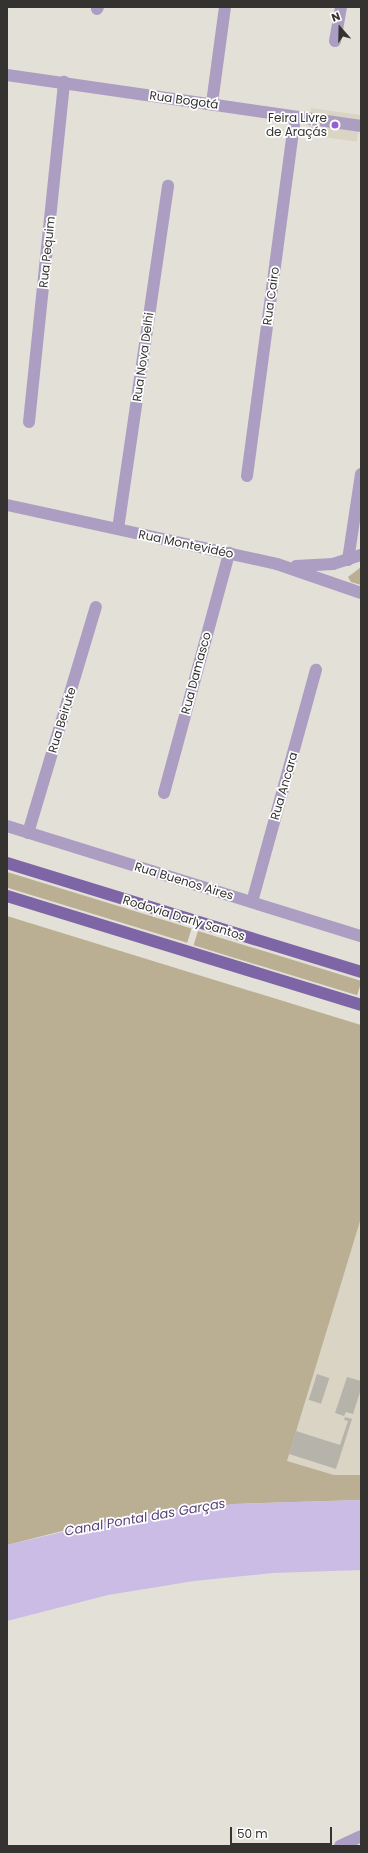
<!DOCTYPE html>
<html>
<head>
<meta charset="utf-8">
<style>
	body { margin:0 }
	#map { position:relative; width:368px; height:1853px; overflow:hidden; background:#e3e0d7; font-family:Poppins,sans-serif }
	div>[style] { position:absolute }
	.built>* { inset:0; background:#dad4c4; transform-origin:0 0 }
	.green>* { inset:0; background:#baae93; transform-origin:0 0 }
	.water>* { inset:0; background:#cbbce5 }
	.building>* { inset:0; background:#b6b3ab; transform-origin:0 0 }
	.minor>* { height:12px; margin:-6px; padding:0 6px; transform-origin:6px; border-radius:6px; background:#ab9ec2 }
	.major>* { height:12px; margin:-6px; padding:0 6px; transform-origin:6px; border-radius:6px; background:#7e65a5 }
	.dots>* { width:11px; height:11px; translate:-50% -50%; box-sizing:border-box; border:2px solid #fff; border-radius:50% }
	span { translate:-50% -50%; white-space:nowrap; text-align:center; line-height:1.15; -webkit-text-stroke:3.5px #fff; paint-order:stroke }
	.street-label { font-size:12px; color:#343330 }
	.poi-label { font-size:12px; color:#343330 }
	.right { translate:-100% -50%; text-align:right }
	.water-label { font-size:13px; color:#594378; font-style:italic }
	.frame { position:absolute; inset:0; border:8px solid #343330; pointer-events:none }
	.north { position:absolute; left:320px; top:8px; width:40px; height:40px; -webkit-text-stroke:3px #fff; paint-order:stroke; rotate:340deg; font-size:11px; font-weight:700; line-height:16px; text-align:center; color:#343330 }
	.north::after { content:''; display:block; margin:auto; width:14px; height:18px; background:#343330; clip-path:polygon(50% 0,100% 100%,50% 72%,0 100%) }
	.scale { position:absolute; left:230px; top:1827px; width:102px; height:18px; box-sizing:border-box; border:2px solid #343330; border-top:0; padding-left:5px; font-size:12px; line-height:14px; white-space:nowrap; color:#343330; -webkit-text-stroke:3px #fff; paint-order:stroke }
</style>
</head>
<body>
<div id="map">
	<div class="built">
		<div style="left:311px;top:108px;width:50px;height:27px;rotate:8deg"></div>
		<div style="clip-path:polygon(361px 1218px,361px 1475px,334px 1475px,286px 1461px)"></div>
	</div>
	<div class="green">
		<div style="clip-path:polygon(361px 567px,361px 585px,351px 582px,348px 577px)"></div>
		<div style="left:7px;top:872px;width:193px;height:15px;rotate:17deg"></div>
		<div style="clip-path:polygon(7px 916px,361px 1025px,361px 1218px,287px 1461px,334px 1475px,361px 1475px,361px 1500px,234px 1504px,70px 1529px,7px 1545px)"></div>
		<div style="left:198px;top:931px;width:171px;height:15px;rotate:17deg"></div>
	</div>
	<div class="water">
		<div style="clip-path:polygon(361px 1500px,361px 1570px,273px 1573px,194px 1581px,108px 1595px,7px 1621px,7px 1545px,139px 1514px,234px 1504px)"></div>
	</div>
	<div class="building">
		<div style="left:317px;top:1374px;width:13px;height:27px;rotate:18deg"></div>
		<div style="clip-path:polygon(347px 1377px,361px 1381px,361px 1389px,353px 1414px,346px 1412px,344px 1416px,335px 1413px)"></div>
		<div style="clip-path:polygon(345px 1417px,352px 1419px,336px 1469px,289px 1454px,296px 1431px,340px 1445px,348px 1421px,344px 1420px)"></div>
	</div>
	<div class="minor">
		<div style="left:97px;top:9px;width:2px;rotate:-63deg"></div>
		<div style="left:335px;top:41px;width:35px;rotate:-80deg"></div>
		<div style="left:7px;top:75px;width:358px;rotate:8.2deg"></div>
		<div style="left:212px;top:103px;width:97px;rotate:-82.3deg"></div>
		<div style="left:29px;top:422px;width:342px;rotate:-84.1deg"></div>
		<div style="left:247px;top:476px;width:362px;rotate:-82.4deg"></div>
		<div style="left:7px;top:505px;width:276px;rotate:12.3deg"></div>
		<div style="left:277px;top:564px;width:89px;rotate:19deg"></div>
		<div style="left:118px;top:529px;width:347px;rotate:-81.7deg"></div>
		<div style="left:348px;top:560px;width:87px;rotate:-81.4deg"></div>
		<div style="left:296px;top:566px;width:37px;rotate:-3deg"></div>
		<div style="left:333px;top:564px;width:29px;rotate:-18deg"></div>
		<div style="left:164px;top:793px;width:249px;rotate:-74.8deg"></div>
		<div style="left:7px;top:826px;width:371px;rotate:17.3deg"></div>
		<div style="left:28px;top:833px;width:236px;rotate:-73.3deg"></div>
		<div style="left:252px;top:902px;width:241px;rotate:-74.6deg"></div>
		<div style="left:340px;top:1846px;width:23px;rotate:-25deg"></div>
	</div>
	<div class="major">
		<div style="left:7px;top:863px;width:370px;rotate:17.1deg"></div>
		<div style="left:7px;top:896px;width:370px;rotate:17.1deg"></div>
	</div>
	<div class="dots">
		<div style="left:335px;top:125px;background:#945ed7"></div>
	</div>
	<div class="street-label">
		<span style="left:184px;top:100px;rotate:8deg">Rua Bogotá</span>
		<span style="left:47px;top:252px;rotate:-84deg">Rua Pequim</span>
		<span style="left:271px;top:296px;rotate:-82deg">Rua Cairo</span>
		<span style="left:143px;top:357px;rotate:-82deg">Rua Nova Delhi</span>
		<span style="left:186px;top:544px;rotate:12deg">Rua Montevidéo</span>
		<span style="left:196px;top:673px;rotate:-75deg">Rua Damasco</span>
		<span style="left:62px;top:720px;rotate:-73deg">Rua Beirute</span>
		<span style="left:284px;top:786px;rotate:-74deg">Rua Ancara</span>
		<span style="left:184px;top:881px;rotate:17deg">Rua Buenos Aires</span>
		<span style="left:184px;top:918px;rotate:17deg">Rodovia Darly Santos</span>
	</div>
	<div class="poi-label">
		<span class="right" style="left:327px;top:125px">Feira Livre<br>de Araçás</span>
	</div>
	<div class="water-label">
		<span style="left:145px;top:1518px;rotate:-10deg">Canal Pontal das Garças</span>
	</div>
	<div class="frame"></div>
	<div class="north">N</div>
	<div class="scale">50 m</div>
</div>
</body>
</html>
